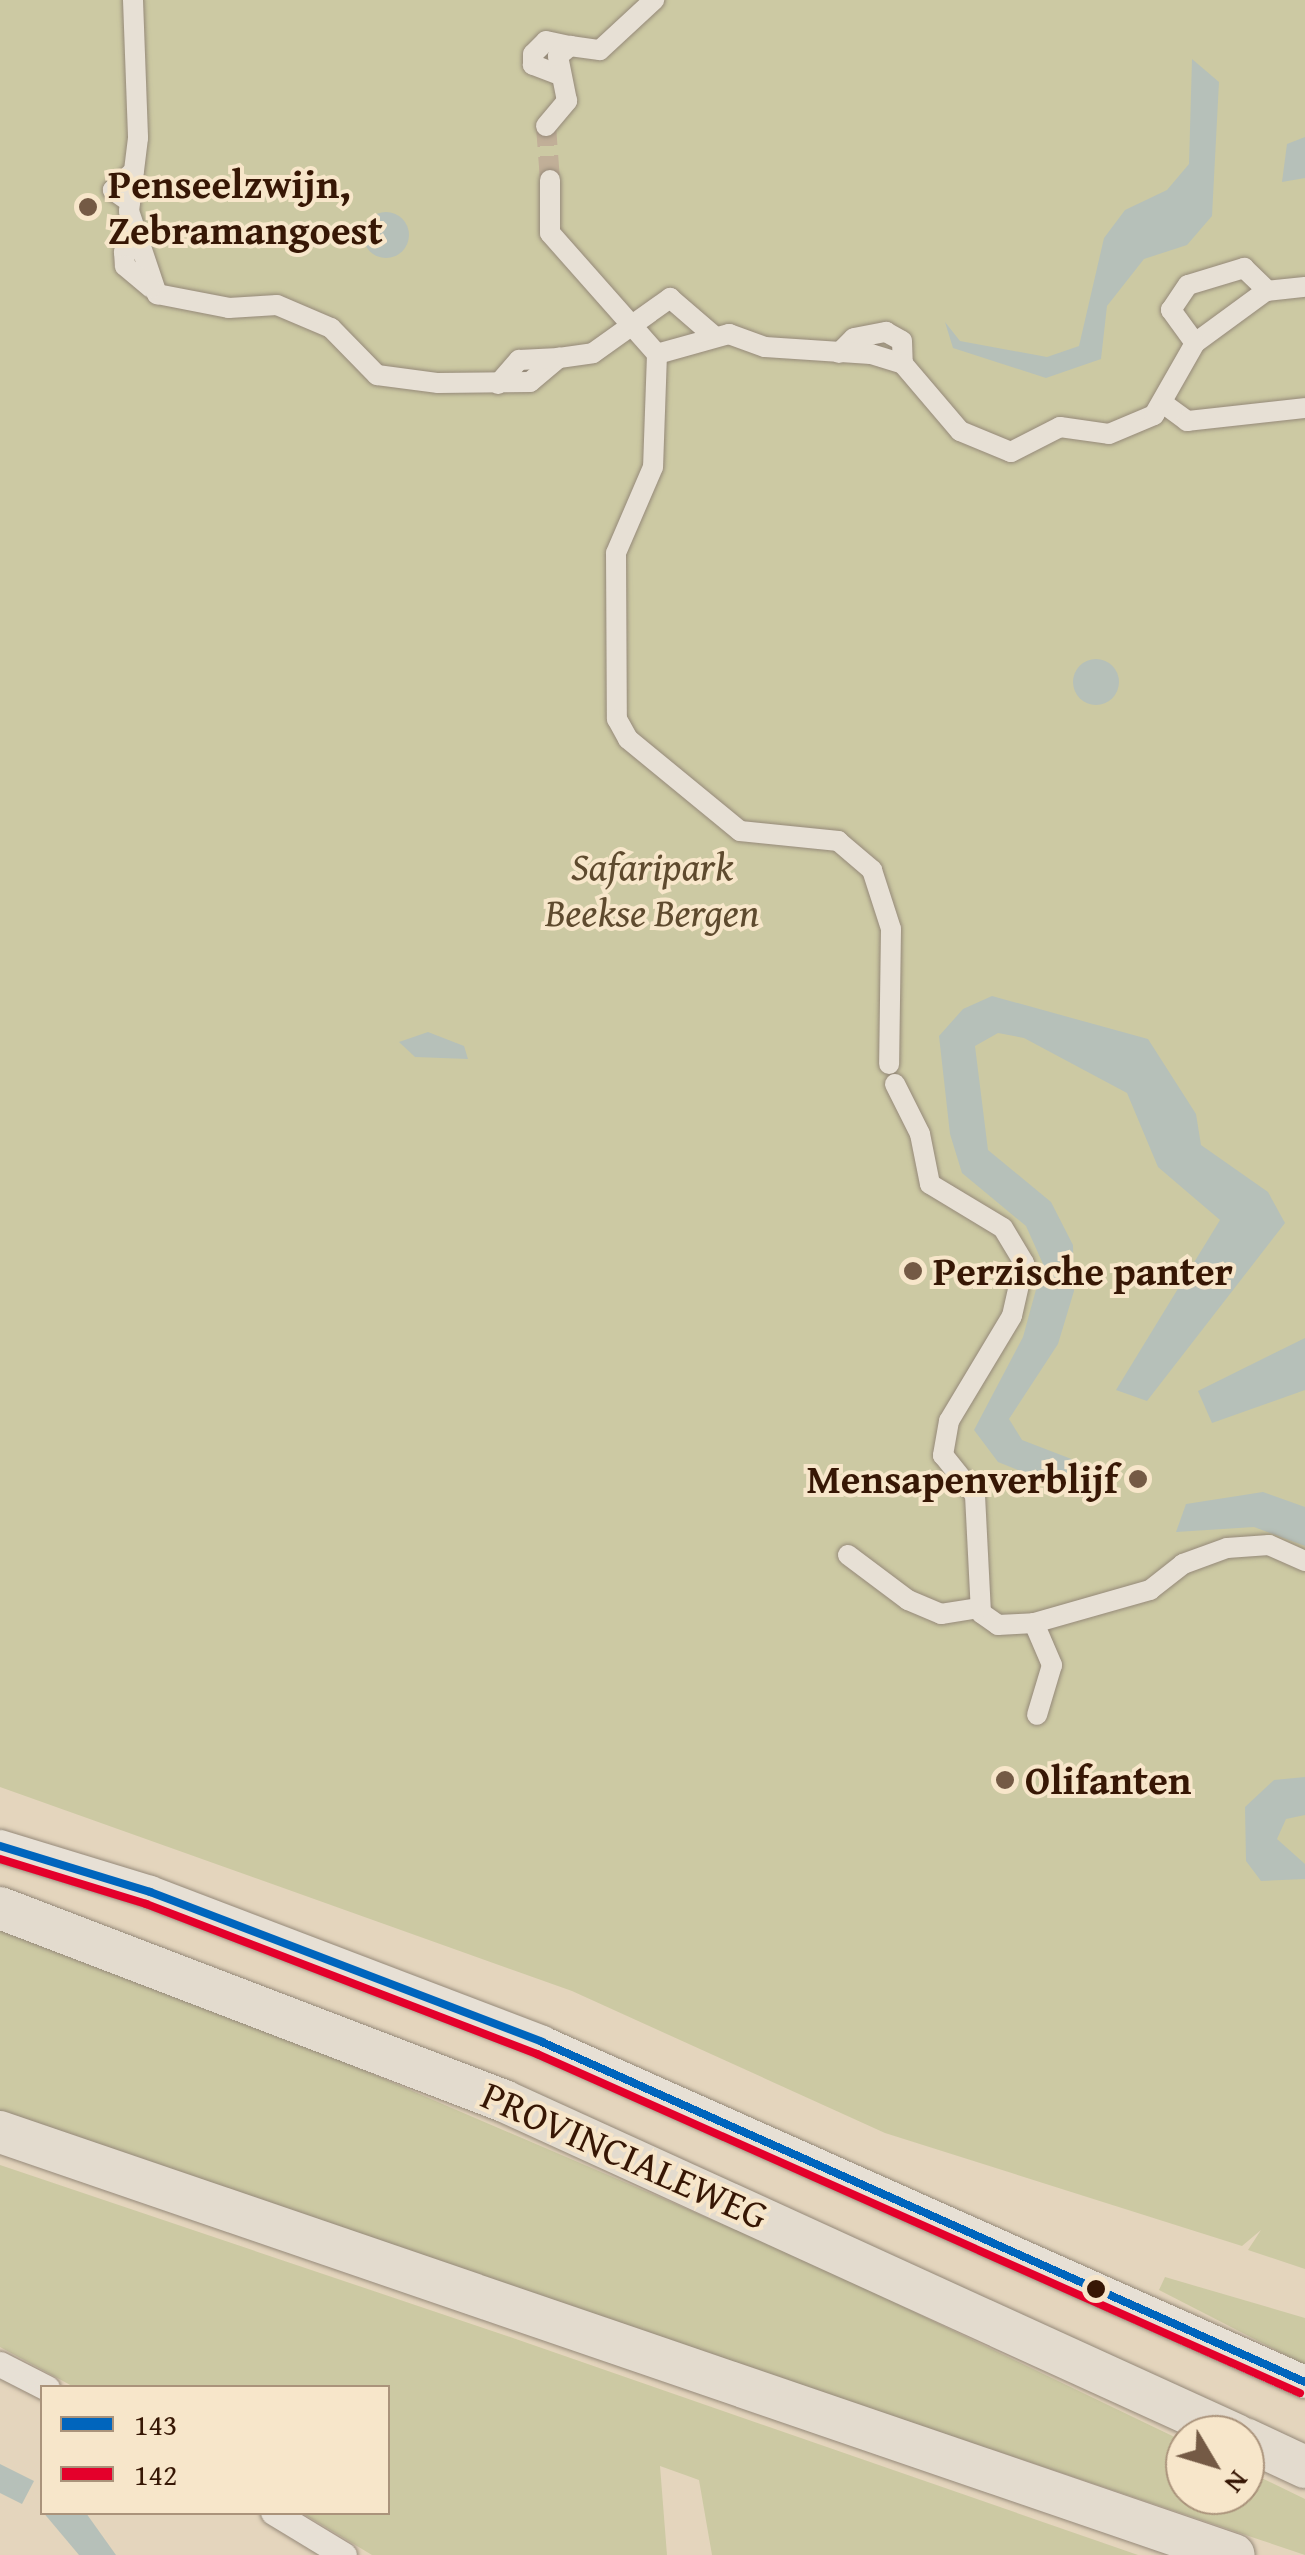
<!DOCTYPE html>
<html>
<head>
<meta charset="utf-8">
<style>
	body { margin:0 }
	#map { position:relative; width:1305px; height:2555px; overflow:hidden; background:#e4d5bd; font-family:"Gentium Book Plus",serif }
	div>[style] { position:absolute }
	.green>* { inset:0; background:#ccc9a3 }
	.water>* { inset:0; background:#b6c0b9 }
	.round { border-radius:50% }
	.pedestrian-tunnel>* { height:20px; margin-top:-10px; transform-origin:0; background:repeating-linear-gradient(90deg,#c1af98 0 20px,transparent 0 30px) }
	.roads { filter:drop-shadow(0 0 2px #958979) drop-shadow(0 0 2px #958979) }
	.pedestrian>* { height:20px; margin:-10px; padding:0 10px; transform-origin:10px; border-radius:10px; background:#e7e0d5 }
	.minor>* { height:25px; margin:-12.5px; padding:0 12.5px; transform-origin:12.5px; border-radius:12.5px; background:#e7e0d5 }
	.tertiary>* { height:32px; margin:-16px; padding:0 16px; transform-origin:16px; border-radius:16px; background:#e7e0d5 }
	.trunk>* { height:42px; margin:-21px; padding:0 21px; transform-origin:21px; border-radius:21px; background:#e3dbce }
	.bus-1>* { height:8px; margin:-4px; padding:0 4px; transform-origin:4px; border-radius:4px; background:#0065bd }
	.bus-2>* { height:8px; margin:-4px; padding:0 4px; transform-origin:4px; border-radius:4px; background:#e4002b }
	.dots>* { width:28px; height:28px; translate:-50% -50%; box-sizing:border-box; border:5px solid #f7e6ca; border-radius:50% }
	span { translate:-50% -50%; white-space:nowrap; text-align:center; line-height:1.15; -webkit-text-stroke:8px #f7e6ca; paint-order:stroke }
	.poi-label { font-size:40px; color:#371705; font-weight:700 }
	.left { translate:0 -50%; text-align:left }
	.right { translate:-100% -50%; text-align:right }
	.park-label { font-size:40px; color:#5e4a2e; font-style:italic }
	.street-label { font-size:40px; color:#371705 }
	.legend { position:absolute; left:40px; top:2385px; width:350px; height:130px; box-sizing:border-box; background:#f7e6ca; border:2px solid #aa937b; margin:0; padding:12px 18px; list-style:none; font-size:30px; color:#371705 }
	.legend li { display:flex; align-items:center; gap:20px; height:50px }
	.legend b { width:50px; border:2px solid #aa937b }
	.north { position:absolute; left:1165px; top:2415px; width:100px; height:100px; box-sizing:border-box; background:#f7e6ca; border:2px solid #aa937b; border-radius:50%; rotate:128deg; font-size:28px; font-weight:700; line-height:40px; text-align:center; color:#371705 }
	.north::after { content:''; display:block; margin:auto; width:35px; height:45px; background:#745a45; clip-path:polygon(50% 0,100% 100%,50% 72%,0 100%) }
</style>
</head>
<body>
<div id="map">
	<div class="green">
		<div style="clip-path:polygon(0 0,1305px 0,1305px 2269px,1248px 2250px,1261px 2230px,1242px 2246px,885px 2133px,572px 1991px,0 1787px)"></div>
		<div style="clip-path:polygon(0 1930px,331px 2056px,806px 2260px,1185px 2442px,1185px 2495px,1245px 2495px,1245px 2470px,1305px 2499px,1305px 2555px,0 2115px)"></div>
		<div style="clip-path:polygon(0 2165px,513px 2338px,1138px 2555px,712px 2555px,699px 2480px,660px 2466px,667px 2555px,372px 2555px,302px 2513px,388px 2512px,388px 2388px,74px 2387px,0 2347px)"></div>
		<div style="clip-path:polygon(1165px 2277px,1305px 2318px,1305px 2365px,1159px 2290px)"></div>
	</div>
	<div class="water">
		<div style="clip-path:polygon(1192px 59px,1219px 82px,1212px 216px,1187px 245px,1144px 259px,1107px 306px,1101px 359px,1046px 378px,953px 348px,945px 322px,960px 341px,1047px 357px,1079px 346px,1104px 238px,1125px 210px,1167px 190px,1189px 164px)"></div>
		<div style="clip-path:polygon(1305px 137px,1305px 178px,1282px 182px,1287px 144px)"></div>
		<div class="round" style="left:363px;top:212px;width:46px;height:46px"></div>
		<div class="round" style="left:1073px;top:659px;width:46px;height:46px"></div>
		<div style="clip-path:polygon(992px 996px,1148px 1039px,1196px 1114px,1201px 1145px,1268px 1192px,1285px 1223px,1147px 1401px,1116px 1390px,1220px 1220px,1158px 1167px,1127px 1093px,1024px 1038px,998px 1033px,975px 1046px,988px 1150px,1051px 1202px,1073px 1245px,1074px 1291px,1058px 1344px,1009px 1419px,1022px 1440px,1087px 1465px,1077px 1494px,998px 1462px,974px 1430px,1023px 1337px,1043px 1264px,1026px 1226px,962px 1173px,950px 1134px,939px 1036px,963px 1009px)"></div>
		<div style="clip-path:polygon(428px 1032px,464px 1046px,468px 1059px,415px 1057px,399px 1042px)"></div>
		<div style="clip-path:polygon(1305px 1338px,1305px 1390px,1212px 1423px,1198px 1391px)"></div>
		<div style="clip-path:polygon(1263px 1492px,1305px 1507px,1305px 1546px,1254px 1527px,1176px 1532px,1186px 1504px)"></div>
		<div style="clip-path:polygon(1305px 1777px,1305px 1815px,1286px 1819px,1277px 1839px,1305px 1864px,1305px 1879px,1261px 1881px,1246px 1861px,1245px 1807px,1274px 1780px)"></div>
		<div style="clip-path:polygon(0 2464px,34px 2481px,22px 2504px,0 2493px)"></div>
		<div style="clip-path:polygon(42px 2511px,86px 2513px,116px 2555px,79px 2555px)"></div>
	</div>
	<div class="pedestrian-tunnel">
		<div style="left:546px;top:126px;width:54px;rotate:85.8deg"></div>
	</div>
	<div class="roads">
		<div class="pedestrian">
			<div style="left:133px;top:0;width:138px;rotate:87.9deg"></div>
			<div style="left:138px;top:138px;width:74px;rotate:97deg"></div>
			<div style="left:129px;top:211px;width:88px;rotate:71.4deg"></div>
			<div style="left:157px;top:294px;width:73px;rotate:11deg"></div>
			<div style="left:229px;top:308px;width:48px;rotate:-3.6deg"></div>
			<div style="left:277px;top:305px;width:59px;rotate:23.1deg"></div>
			<div style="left:331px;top:328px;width:66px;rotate:45.6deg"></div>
			<div style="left:377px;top:375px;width:62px;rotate:7.5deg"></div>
			<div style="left:438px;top:383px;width:92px;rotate:-0.6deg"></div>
			<div style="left:530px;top:382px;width:38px;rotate:-40deg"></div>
			<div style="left:559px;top:358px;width:34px;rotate:-8deg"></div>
			<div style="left:593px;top:353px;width:95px;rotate:-35.5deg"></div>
			<div style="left:670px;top:298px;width:58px;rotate:40.8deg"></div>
			<div style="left:557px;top:74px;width:26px;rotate:-159deg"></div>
			<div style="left:533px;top:65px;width:11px;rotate:-90deg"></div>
			<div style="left:533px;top:54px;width:18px;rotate:-45deg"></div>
			<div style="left:546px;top:41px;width:25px;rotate:12deg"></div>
			<div style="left:546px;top:126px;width:33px;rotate:-50deg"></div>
			<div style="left:567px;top:101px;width:46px;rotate:-101.3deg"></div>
			<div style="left:558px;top:56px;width:16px;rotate:-40deg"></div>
			<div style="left:570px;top:46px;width:30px;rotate:8deg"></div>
			<div style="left:600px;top:50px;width:74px;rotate:-42.8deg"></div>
			<div style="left:550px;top:180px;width:53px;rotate:90deg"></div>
			<div style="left:550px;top:233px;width:162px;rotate:48.5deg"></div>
			<div style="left:657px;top:354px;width:113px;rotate:92deg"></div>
			<div style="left:653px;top:467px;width:94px;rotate:113.3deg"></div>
			<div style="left:616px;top:553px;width:166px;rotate:89.7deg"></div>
			<div style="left:617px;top:719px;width:23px;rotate:61deg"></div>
			<div style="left:628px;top:739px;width:145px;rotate:39.4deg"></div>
			<div style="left:740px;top:831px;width:99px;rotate:5.8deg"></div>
			<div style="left:838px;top:841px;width:45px;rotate:40.5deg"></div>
			<div style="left:872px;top:870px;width:62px;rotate:72.1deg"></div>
			<div style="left:891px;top:929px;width:135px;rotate:90.8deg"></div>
			<div style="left:130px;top:202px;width:21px;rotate:-145deg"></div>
			<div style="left:113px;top:190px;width:28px;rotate:-42deg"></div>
			<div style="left:138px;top:247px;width:15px;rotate:160deg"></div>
			<div style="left:124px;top:252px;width:14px;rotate:86deg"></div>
			<div style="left:125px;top:266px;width:34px;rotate:40deg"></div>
			<div style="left:1195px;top:343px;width:88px;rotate:-36.2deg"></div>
			<div style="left:1266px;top:291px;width:39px;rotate:-6deg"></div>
			<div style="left:839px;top:353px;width:21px;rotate:-45deg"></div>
			<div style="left:854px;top:338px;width:33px;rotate:-11deg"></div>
			<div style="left:886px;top:332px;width:18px;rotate:29deg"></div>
			<div style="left:902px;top:341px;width:23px;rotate:88deg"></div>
			<div style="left:657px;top:354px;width:75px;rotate:-15.5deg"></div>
			<div style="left:729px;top:334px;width:38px;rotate:20deg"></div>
			<div style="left:765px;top:347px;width:106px;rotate:3.8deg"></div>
			<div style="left:871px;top:354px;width:34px;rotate:17deg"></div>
			<div style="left:903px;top:364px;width:88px;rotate:49.6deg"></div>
			<div style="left:960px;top:431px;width:55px;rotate:22.4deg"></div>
			<div style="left:1011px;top:452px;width:55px;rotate:-27deg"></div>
			<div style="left:1060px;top:427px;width:49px;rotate:8.1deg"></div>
			<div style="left:1109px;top:434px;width:49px;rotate:-22.9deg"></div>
			<div style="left:1154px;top:415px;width:83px;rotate:-60.3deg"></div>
			<div style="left:1195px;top:343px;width:41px;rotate:-126deg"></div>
			<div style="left:1171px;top:310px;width:30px;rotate:-56deg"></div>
			<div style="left:1188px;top:285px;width:59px;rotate:-16.9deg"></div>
			<div style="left:1244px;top:268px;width:33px;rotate:44deg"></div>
			<div style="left:498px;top:384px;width:32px;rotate:-49deg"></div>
			<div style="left:519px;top:360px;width:40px;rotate:-2.9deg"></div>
			<div style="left:1164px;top:404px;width:29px;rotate:36deg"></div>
			<div style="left:1187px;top:421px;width:119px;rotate:-6.3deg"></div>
			<div style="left:895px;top:1084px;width:56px;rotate:63.4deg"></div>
			<div style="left:920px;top:1134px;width:51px;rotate:78.7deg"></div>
			<div style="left:930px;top:1184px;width:85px;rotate:31.1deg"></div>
			<div style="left:1003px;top:1228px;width:41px;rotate:59deg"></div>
			<div style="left:1024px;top:1263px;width:54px;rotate:102.8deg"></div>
			<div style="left:1012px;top:1316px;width:122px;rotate:121deg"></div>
			<div style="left:949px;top:1421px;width:35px;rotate:100deg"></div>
			<div style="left:943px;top:1455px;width:51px;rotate:51.3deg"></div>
			<div style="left:975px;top:1495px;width:118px;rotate:87.1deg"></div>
			<div style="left:981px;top:1613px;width:21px;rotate:35deg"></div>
			<div style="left:998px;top:1625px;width:36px;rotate:-3deg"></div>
			<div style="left:1034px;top:1623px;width:46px;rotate:66.8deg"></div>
			<div style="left:1052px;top:1665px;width:52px;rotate:106.7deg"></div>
			<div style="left:848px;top:1555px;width:75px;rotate:36.9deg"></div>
			<div style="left:908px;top:1600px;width:36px;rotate:23deg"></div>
			<div style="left:941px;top:1614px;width:39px;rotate:-9deg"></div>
			<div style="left:1034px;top:1623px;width:121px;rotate:-15.9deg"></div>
			<div style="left:1150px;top:1590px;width:42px;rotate:-38.2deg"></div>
			<div style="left:1183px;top:1564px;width:47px;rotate:-20deg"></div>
			<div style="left:1227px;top:1548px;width:42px;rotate:-4.1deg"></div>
			<div style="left:1269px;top:1545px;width:39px;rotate:24deg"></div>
		</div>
		<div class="minor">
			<div style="left:0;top:2364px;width:53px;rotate:27.1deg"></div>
			<div style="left:273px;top:2512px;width:83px;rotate:31.2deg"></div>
		</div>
		<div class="tertiary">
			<div style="left:0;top:1846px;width:157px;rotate:17deg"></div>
			<div style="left:150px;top:1892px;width:420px;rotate:20.9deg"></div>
			<div style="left:542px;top:2042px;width:835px;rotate:24.02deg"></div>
		</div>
		<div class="trunk">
			<div style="left:0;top:1908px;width:540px;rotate:20.95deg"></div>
			<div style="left:504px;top:2101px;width:805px;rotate:24.53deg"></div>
			<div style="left:0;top:2132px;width:1304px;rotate:18.92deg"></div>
			<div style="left:1245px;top:2439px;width:66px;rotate:25deg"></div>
		</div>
	</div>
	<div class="bus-1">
		<div style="left:0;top:1846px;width:157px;rotate:17deg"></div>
		<div style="left:150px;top:1892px;width:420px;rotate:20.9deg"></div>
		<div style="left:542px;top:2042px;width:835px;rotate:24.02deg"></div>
	</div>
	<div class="bus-2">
		<div style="left:0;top:1859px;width:153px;rotate:17.1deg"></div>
		<div style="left:146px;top:1904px;width:419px;rotate:21deg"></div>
		<div style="left:537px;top:2054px;width:835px;rotate:23.96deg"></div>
	</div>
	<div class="dots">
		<div style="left:88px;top:207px;background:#745a45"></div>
		<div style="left:913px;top:1271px;background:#745a45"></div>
		<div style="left:1138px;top:1479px;background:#745a45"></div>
		<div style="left:1005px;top:1780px;background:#745a45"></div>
		<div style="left:1096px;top:2289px;background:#371705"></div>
	</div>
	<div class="poi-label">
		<span class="left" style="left:108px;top:207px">Penseelzwijn,<br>Zebramangoest</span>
		<span class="left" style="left:933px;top:1271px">Perzische panter</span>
		<span class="right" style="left:1118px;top:1479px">Mensapenverblijf</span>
		<span class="left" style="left:1025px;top:1780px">Olifanten</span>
	</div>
	<div class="park-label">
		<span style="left:652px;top:889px">Safaripark<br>Beekse Bergen</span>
	</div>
	<div class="street-label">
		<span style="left:625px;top:2155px;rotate:24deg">PROVINCIALEWEG</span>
	</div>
	<ul class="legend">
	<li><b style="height:12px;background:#0065bd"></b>143</li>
	<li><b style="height:12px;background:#e4002b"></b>142</li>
	</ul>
	<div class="north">N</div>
</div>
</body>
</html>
